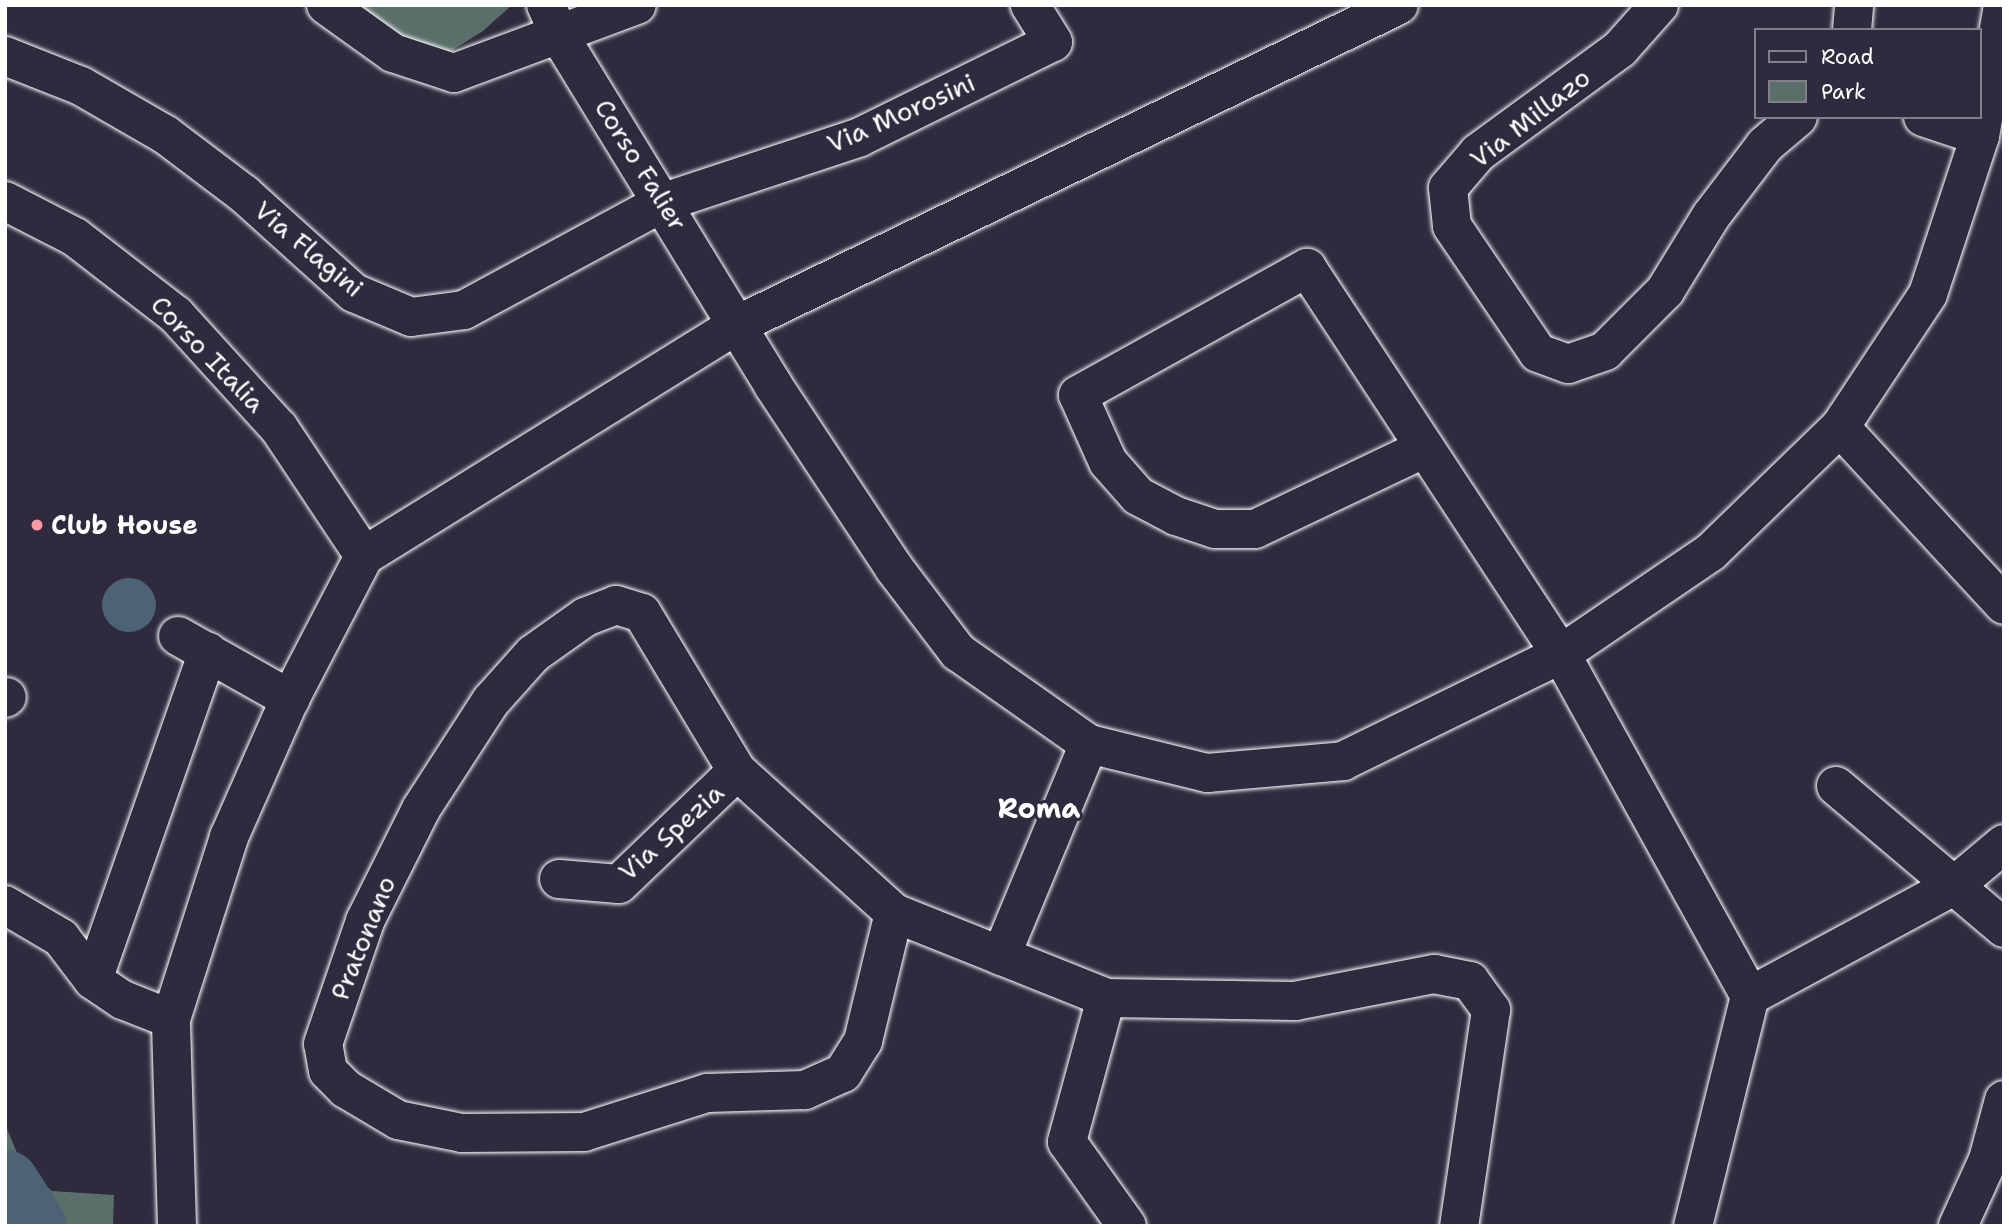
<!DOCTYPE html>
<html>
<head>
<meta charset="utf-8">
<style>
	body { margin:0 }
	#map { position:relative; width:2009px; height:1231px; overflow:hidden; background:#2f2a3d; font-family:"Shantell Sans",sans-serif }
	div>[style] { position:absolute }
	.green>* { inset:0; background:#5a6f69 }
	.water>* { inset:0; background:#4b6375 }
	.round { border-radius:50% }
	.river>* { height:70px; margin:-35px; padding:0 35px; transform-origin:35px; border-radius:35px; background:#4b6375 }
	.roads { filter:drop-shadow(0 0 2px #fff) drop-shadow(0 0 2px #fff) }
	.minor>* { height:38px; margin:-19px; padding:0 19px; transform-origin:19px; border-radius:19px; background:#2f2a3d }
	.dots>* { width:19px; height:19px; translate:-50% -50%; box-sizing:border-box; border:4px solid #2f2a3d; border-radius:50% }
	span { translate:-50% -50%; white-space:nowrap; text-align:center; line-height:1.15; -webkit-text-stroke:6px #2f2a3d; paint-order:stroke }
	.street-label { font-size:26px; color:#fff }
	.poi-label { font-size:26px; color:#fff; font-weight:700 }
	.left { translate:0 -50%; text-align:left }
	.neighbourhood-label { font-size:28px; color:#fff; font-weight:700 }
	.frame { position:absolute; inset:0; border:7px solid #fff; pointer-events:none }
	.legend { position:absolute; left:1754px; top:28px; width:228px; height:91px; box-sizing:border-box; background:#2f2a3d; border:2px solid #827f8b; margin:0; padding:9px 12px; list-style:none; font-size:21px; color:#fff }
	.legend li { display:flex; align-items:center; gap:14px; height:35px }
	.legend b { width:35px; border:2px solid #827f8b }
</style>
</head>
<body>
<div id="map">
	<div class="green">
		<div style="clip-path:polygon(347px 5px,512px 5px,483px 31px,448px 53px,408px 46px)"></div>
		<div style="clip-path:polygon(5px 1124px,23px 1167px,52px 1191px,114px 1195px,113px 1226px,5px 1226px)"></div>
	</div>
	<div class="water">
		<div class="round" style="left:102px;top:578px;width:54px;height:54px"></div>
	</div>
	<div class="river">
		<div style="left:5px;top:1185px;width:49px;rotate:57.6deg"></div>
	</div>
	<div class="roads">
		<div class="minor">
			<div style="left:326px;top:5px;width:82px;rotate:35.6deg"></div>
			<div style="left:393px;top:53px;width:64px;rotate:18.2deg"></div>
			<div style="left:454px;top:73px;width:195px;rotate:-20.4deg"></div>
			<div style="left:546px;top:5px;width:35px;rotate:66deg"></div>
			<div style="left:560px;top:37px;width:408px;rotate:58.5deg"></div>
			<div style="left:773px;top:385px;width:219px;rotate:56.5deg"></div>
			<div style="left:894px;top:568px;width:106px;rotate:52.7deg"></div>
			<div style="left:958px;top:652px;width:160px;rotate:35.1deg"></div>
			<div style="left:1089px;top:744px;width:122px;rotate:13.8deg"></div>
			<div style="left:1207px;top:773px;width:137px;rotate:-5deg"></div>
			<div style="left:1343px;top:761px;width:243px;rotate:-26.1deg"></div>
			<div style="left:1561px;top:654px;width:181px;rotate:-34.2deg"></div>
			<div style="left:1711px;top:552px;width:180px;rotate:-44.1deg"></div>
			<div style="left:1840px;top:427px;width:159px;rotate:-56.5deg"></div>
			<div style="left:1928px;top:294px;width:166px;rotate:-71.8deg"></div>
			<div style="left:1980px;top:136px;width:133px;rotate:-80deg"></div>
			<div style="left:1659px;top:5px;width:59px;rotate:131.6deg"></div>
			<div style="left:1620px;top:49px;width:176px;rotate:143.8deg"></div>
			<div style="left:1478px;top:153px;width:46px;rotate:130.6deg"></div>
			<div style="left:1448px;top:188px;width:38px;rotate:84deg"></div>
			<div style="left:1452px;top:226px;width:153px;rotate:55.9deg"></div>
			<div style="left:1538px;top:353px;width:32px;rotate:20deg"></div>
			<div style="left:1568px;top:364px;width:39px;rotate:-19deg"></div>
			<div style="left:1605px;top:351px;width:85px;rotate:-45deg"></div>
			<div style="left:1665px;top:291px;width:88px;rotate:-58.5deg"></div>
			<div style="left:1711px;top:216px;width:89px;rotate:-52.7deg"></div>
			<div style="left:1765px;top:145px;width:43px;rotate:-40.3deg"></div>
			<div style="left:1852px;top:30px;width:25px;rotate:-85deg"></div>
			<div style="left:5px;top:56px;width:82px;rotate:21.5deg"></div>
			<div style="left:81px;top:86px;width:98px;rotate:30deg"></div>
			<div style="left:166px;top:135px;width:98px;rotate:37.1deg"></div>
			<div style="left:244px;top:194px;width:148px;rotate:42deg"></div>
			<div style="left:354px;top:293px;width:62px;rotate:22.8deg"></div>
			<div style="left:411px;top:317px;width:53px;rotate:-7.5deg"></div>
			<div style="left:464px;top:310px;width:227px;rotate:-28.4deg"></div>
			<div style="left:664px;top:202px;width:206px;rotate:-18.3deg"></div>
			<div style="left:860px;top:137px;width:215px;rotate:-26.2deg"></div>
			<div style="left:1053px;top:42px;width:44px;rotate:-121.9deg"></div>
			<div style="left:1923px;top:117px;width:60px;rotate:18.4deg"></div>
			<div style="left:5px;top:201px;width:79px;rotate:27.2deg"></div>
			<div style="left:75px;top:237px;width:128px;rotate:37.7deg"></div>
			<div style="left:176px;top:315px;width:153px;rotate:47.7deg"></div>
			<div style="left:279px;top:428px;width:154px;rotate:56.4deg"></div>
			<div style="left:1840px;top:427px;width:242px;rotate:47.3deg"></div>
			<div style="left:1425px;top:448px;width:188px;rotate:154.5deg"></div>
			<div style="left:1255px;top:529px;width:40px;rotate:180deg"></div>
			<div style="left:1215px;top:529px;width:41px;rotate:-161.6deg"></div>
			<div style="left:1176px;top:516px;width:43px;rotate:-152.2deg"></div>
			<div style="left:1138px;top:496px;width:45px;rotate:-131.4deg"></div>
			<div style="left:1108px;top:462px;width:73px;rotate:-114.1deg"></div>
			<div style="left:1078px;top:395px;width:262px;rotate:-29deg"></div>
			<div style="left:1307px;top:268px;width:462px;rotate:56.7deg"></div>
			<div style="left:1561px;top:654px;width:391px;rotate:61.1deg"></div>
			<div style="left:1750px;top:996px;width:237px;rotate:103.9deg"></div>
			<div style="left:178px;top:636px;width:129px;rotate:29.4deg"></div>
			<div style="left:5px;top:698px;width:2px;rotate:-27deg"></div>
			<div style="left:1836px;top:786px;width:220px;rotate:40.2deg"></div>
			<div style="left:559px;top:879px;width:60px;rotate:4.8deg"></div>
			<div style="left:619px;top:884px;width:163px;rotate:-43.8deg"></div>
			<div style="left:5px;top:905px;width:65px;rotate:30.5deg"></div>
			<div style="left:61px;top:938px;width:53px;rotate:52.7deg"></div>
			<div style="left:93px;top:980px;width:36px;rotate:34deg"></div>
			<div style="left:123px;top:1000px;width:52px;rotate:21.6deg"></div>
			<div style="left:894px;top:913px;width:132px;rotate:103.6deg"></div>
			<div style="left:863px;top:1041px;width:38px;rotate:122deg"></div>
			<div style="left:843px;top:1073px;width:42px;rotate:155.9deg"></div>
			<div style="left:805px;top:1090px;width:98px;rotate:178.2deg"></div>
			<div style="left:707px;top:1093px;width:129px;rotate:162.4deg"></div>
			<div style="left:584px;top:1132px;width:122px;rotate:179.5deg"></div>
			<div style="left:462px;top:1133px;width:65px;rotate:-168.5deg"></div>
			<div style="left:398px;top:1120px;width:61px;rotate:-149.2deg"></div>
			<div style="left:346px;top:1089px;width:25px;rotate:-135deg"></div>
			<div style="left:328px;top:1071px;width:27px;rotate:-100deg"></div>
			<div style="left:323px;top:1044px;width:130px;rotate:-71.1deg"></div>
			<div style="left:365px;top:921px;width:125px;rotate:-63.4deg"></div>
			<div style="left:421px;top:809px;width:129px;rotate:-57.1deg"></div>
			<div style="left:491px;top:701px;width:63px;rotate:-48.2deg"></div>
			<div style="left:533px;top:654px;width:64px;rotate:-35.4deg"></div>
			<div style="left:585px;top:617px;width:33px;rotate:-21deg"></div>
			<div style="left:616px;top:605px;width:27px;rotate:17deg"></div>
			<div style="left:642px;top:613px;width:184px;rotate:59deg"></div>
			<div style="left:737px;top:771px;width:212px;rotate:42.1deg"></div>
			<div style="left:894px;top:913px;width:228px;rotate:21.8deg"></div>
			<div style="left:1106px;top:998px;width:189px;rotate:0.9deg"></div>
			<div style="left:1295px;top:1001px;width:142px;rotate:-11deg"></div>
			<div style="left:1434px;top:974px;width:37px;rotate:11deg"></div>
			<div style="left:1470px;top:981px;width:36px;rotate:54deg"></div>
			<div style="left:1491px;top:1010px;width:218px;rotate:98.4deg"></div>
			<div style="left:1001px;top:956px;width:230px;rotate:-67.5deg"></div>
			<div style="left:93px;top:980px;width:348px;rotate:-70.7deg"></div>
			<div style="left:1750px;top:996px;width:233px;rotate:-28.4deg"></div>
			<div style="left:1955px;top:885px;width:64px;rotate:-39.9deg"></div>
			<div style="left:1106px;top:998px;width:149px;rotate:105.2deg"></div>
			<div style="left:1067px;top:1142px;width:103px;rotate:54.5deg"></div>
			<div style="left:177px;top:1226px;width:207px;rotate:-91.7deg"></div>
			<div style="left:171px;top:1019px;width:191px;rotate:-72.3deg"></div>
			<div style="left:229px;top:837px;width:151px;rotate:-66.2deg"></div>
			<div style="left:290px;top:699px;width:161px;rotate:-62.6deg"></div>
			<div style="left:364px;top:556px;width:439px;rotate:-31.8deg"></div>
			<div style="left:737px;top:325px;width:735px;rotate:-25.8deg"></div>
			<div style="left:1958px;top:1226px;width:72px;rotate:-65.6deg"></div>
			<div style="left:1988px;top:1160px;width:62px;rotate:-75.1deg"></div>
		</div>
	</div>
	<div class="dots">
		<div style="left:37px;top:525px;background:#ff9aa2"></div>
	</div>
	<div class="street-label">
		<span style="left:901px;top:113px;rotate:-24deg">Via Morosini</span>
		<span style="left:1530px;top:118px;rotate:-38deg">Via Millazo</span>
		<span style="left:641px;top:165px;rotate:58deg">Corso Falier</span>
		<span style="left:309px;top:249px;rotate:40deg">Via Flagini</span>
		<span style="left:208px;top:354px;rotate:46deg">Corso Italia</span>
		<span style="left:671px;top:832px;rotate:-42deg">Via Spezia</span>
		<span style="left:363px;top:938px;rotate:-68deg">Pratonano</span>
	</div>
	<div class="poi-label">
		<span class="left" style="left:51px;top:525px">Club House</span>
	</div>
	<div class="neighbourhood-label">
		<span style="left:1039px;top:808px">Roma</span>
	</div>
	<div class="frame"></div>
	<ul class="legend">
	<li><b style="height:9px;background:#2f2a3d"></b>Road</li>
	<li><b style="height:19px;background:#5a6f69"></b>Park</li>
	</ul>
</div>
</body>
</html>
